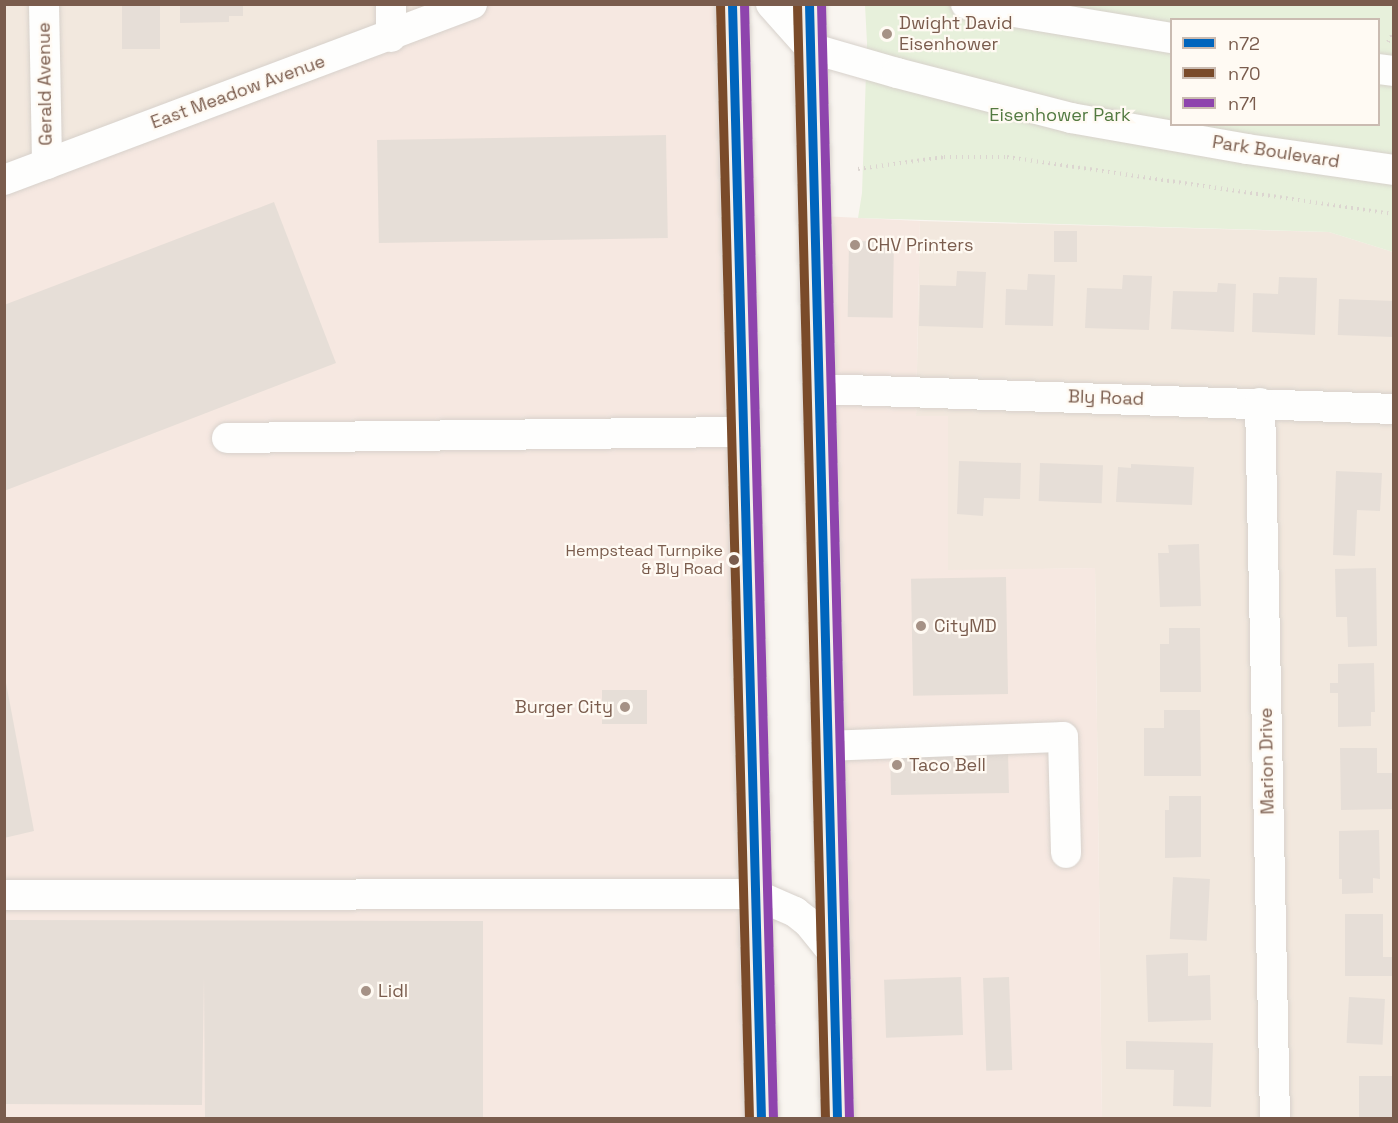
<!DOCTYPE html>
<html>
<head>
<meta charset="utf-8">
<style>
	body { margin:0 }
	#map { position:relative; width:1398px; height:1123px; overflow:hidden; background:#f9f5f0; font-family:"Space Grotesk",sans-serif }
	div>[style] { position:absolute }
	.residential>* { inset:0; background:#f2e8de }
	.commercial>* { inset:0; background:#f6e8e1 }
	.green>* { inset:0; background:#e7f0db }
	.building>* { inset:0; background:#e6ded7; transform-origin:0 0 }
	.path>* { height:4px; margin-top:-2px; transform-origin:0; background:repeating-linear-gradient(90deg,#dcd5d0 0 1.5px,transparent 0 6px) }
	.roads { filter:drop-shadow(0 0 2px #d7d1cb) drop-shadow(0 0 2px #d7d1cb) }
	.minor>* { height:30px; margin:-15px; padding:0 15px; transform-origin:15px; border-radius:15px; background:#fefefd }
	.major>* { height:33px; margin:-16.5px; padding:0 16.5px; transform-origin:16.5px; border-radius:16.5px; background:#f3eee8 }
	.bus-1>* { height:9px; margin:-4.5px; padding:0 4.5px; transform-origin:4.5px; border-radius:4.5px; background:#0065bd }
	.bus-2>* { height:9px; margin:-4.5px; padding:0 4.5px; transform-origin:4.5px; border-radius:4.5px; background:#7a4b2a }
	.bus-3>* { height:9px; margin:-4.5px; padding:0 4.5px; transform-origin:4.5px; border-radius:4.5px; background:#8e44ad }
	.dots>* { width:16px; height:16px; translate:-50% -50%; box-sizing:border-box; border:3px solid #fffaf3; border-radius:50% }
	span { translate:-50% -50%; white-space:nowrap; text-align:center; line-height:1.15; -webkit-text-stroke:4.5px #fffaf3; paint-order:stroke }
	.bus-label { font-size:16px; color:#7a5c4d }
	.right { translate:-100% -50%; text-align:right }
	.poi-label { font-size:18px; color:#7a5c4d }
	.left { translate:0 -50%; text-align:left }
	.street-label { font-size:18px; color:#7a5c4d }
	.park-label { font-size:18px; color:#537a41 }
	.frame { position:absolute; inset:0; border:6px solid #7a5c4d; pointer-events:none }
	.legend { position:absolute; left:1170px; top:18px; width:210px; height:108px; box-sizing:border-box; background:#fffaf3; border:2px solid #cabbb1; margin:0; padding:8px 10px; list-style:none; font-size:18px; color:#7a5c4d }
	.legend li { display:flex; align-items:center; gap:12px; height:30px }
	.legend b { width:30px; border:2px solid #cabbb1 }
</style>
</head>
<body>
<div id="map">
	<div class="residential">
		<div style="clip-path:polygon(5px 5px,472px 5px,5px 180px)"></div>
		<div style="clip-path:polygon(920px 221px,1329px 232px,1393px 252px,1393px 1118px,1102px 1118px,1095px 568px,948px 571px,948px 416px,916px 417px)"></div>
	</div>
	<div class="commercial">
		<div style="clip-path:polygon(472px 5px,732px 5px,762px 1118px,5px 1118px,5px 180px)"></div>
		<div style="clip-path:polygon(821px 216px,920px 221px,916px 416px,948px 416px,948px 570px,1095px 568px,1102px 1118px,846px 1118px)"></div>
	</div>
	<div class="green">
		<div style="clip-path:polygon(evenodd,865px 5px,1393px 5px,1393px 252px,1329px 232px,858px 218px,862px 193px,867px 43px,865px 5px,1172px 20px,1378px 20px,1378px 124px,1172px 124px,1172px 20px)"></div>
	</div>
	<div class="building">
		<div style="left:122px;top:4px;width:38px;height:45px"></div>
		<div style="clip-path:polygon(180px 4px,243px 4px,243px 16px,229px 16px,229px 22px,180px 23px)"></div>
		<div style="left:666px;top:135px;width:103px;height:289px;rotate:89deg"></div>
		<div style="clip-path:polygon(274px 202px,336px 363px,4px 491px,4px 305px)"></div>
		<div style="left:1054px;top:231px;width:23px;height:31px"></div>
		<div style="left:849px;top:241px;width:45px;height:76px;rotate:1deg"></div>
		<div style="clip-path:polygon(957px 271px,986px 272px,983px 328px,919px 326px,920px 285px,956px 286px)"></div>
		<div style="clip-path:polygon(1028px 274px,1055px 275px,1053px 326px,1005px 325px,1006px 289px,1027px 290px)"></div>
		<div style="clip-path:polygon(1123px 275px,1152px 276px,1149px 330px,1085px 328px,1087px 288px,1122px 289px)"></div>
		<div style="clip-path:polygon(1279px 277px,1317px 278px,1315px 335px,1252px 332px,1253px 293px,1278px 294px)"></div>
		<div style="clip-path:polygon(1218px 283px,1236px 284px,1234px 332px,1171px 329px,1173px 291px,1217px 292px)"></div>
		<div style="left:1339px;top:299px;width:55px;height:36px;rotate:2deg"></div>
		<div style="clip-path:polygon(959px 461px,1021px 463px,1020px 499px,984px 498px,983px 516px,957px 514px)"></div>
		<div style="left:1040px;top:463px;width:63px;height:38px;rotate:2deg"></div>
		<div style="clip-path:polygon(1131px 464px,1194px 467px,1192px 505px,1116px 502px,1118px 467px,1131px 468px)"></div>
		<div style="clip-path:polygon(1336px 471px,1382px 473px,1380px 511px,1357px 510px,1355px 556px,1333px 555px)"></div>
		<div style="clip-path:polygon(1199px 544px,1201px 606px,1160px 607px,1158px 553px,1169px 553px,1168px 545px)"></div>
		<div style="clip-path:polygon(1376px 568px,1377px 646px,1348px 647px,1347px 617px,1336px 617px,1335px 569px)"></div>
		<div style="left:1006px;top:577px;width:117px;height:95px;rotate:89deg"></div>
		<div style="clip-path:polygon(1169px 628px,1200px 628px,1201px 692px,1160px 692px,1160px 644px,1169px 644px)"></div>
		<div style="clip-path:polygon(1374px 663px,1375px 712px,1371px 712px,1371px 726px,1338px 727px,1338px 693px,1330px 693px,1330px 683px,1338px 683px,1338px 664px)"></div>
		<div style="clip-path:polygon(6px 683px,34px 831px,4px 838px,4px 684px)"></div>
		<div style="left:602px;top:690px;width:45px;height:34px"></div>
		<div style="clip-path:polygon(1164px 710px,1200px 710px,1201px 776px,1144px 776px,1144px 728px,1164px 728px)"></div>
		<div style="clip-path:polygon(890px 746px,1008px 752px,1009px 793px,891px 795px)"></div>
		<div style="clip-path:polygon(1340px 748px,1377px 748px,1377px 773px,1394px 773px,1394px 809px,1341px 810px)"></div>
		<div style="clip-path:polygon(1169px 796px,1201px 796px,1201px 857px,1165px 858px,1165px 810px,1169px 810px)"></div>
		<div style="clip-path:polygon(1379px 830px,1380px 879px,1373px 878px,1373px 893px,1342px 894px,1342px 879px,1339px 879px,1339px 831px)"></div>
		<div style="left:1173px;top:877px;width:37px;height:62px;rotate:3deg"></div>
		<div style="clip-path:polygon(1345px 914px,1383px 914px,1383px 957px,1394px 957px,1394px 976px,1345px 976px)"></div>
		<div style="clip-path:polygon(4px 920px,483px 921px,483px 1118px,205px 1118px,204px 977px,202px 1105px,4px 1104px)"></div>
		<div style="clip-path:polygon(1188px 953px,1188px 976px,1210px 975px,1211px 1020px,1148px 1022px,1146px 955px)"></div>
		<div style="left:961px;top:977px;width:58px;height:77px;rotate:88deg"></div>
		<div style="left:1009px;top:977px;width:93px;height:26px;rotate:88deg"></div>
		<div style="left:1349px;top:997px;width:36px;height:46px;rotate:3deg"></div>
		<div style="clip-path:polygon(1126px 1041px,1213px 1043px,1211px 1107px,1173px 1106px,1174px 1070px,1126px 1069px)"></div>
		<div style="left:1359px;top:1076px;width:35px;height:42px"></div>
	</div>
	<div class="path">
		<div style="left:1388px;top:42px;width:12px;rotate:-59deg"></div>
		<div style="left:858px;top:169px;width:87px;rotate:-7.9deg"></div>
		<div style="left:944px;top:157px;width:63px"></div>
		<div style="left:1007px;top:157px;width:391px;rotate:8.4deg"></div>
	</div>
	<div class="roads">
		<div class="minor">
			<div style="left:44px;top:4px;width:160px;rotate:88.9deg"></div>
			<div style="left:391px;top:4px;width:33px;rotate:90deg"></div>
			<div style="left:771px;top:4px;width:59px;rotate:48.4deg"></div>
			<div style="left:810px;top:48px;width:91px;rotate:16deg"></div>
			<div style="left:897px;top:73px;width:180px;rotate:14.5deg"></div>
			<div style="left:1071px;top:118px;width:179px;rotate:10deg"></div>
			<div style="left:1247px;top:149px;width:148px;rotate:8.1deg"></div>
			<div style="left:966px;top:4px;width:209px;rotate:9.4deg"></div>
			<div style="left:1378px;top:69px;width:16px;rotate:7deg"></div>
			<div style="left:4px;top:180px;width:500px;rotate:-20.6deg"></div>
			<div style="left:819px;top:389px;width:575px;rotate:1.99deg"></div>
			<div style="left:1260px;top:403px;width:715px;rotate:88.8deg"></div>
			<div style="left:227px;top:438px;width:515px;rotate:-0.67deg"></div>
			<div style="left:827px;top:746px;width:236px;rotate:-2.2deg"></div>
			<div style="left:1063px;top:737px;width:116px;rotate:88.5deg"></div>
			<div style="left:4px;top:895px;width:750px;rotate:-0.08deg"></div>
			<div style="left:754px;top:894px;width:45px;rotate:23.7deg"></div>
			<div style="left:795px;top:912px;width:16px;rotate:38deg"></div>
			<div style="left:808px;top:922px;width:38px;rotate:51deg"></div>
		</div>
		<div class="major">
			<div style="left:732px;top:4px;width:1114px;rotate:88.51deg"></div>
			<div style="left:809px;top:4px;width:1114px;rotate:88.56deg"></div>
		</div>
	</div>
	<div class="bus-1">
		<div style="left:732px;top:4px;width:1114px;rotate:88.51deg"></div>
		<div style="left:809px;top:4px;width:1114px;rotate:88.56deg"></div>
	</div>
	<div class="bus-2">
		<div style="left:720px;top:4px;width:1114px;rotate:88.51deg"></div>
		<div style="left:797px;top:4px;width:1114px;rotate:88.56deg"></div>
	</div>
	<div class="bus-3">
		<div style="left:744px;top:4px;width:1114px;rotate:88.51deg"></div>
		<div style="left:821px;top:4px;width:1114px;rotate:88.56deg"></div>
	</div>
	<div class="dots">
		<div style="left:887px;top:34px;background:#a69286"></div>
		<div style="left:855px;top:245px;background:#a69286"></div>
		<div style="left:734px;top:560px;background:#7a5c4d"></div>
		<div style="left:921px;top:626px;background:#a69286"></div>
		<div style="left:625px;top:707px;background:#a69286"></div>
		<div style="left:897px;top:765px;background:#a69286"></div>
		<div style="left:366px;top:991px;background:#a69286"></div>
	</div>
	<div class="bus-label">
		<span class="right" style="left:723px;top:560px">Hempstead Turnpike<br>&amp; Bly Road</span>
	</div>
	<div class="poi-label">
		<span class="left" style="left:899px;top:34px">Dwight David<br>Eisenhower</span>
		<span class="left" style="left:867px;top:245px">CHV Printers</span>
		<span class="left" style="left:934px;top:626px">CityMD</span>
		<span class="right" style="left:613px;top:707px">Burger City</span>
		<span class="left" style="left:909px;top:765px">Taco Bell</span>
		<span class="left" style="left:378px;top:991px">Lidl</span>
	</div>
	<div class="street-label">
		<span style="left:45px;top:84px;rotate:-91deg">Gerald Avenue</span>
		<span style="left:238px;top:92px;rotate:-20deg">East Meadow Avenue</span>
		<span style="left:1276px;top:152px;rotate:9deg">Park Boulevard</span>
		<span style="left:1106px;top:398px;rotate:2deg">Bly Road</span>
		<span style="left:1267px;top:761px;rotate:-91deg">Marion Drive</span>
	</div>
	<div class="park-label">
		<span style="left:1060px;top:115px">Eisenhower Park</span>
	</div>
	<div class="frame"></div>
	<ul class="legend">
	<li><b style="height:8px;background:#0065bd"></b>n72</li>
	<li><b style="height:8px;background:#7a4b2a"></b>n70</li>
	<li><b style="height:8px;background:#8e44ad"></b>n71</li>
	</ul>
</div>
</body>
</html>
